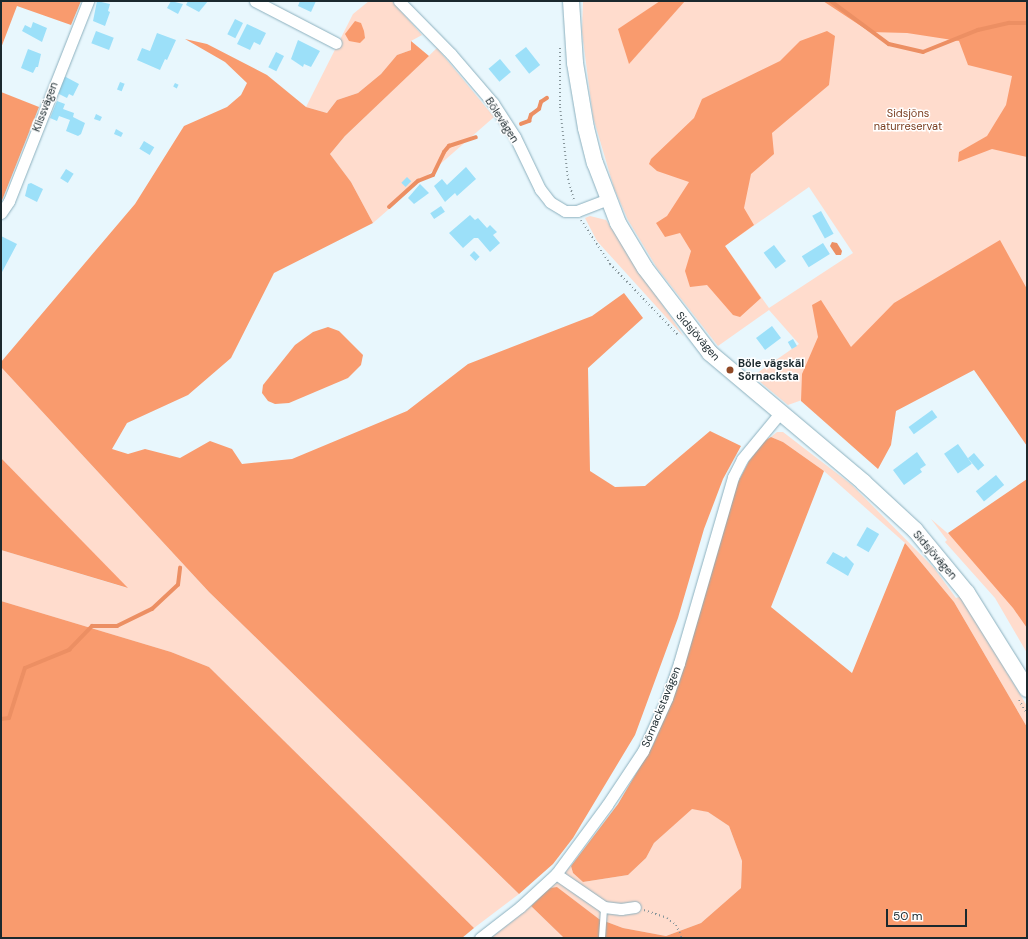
<!DOCTYPE html>
<html>
<head>
<meta charset="utf-8">
<style>
	body { margin:0 }
	#map { position:relative; width:1028px; height:939px; overflow:hidden; background:#e8f7fd; font-family:"DM Sans",sans-serif }
	div>[style] { position:absolute }
	.green>* { inset:0; background:#ffdccd }
	.forest>* { inset:0; background:#f99b6e }
	.water>* { inset:0; background:#ec8f63 }
	.stream>* { height:3.5px; margin:-1.75px; padding:0 1.75px; transform-origin:1.75px; border-radius:1.75px; background:#ec8f63 }
	.building>* { inset:0; background:#9ce0f9; transform-origin:0 0 }
	.path>* { height:2px; margin-top:-1px; transform-origin:0; background:repeating-linear-gradient(90deg,#86959a 0 1px,transparent 0 4px) }
	.roads { filter:drop-shadow(0 0 1px #8cb0be) drop-shadow(0 0 1px #8cb0be) }
	.lane>* { height:5.5px; margin:-2.75px; padding:0 2.75px; transform-origin:2.75px; border-radius:2.75px; background:#fff }
	.street>* { height:11px; margin:-5.5px; padding:0 5.5px; transform-origin:5.5px; border-radius:5.5px; background:#fff }
	.secondary>* { height:16px; margin:-8px; padding:0 8px; transform-origin:8px; border-radius:8px; background:#fff }
	.dots>* { width:11px; height:11px; translate:-50% -50%; box-sizing:border-box; border:2px solid #fff; border-radius:50% }
	span { translate:-50% -50%; white-space:nowrap; text-align:center; line-height:1.15; -webkit-text-stroke:3px #fff; paint-order:stroke }
	.street-label { font-size:11px; color:#1b292e }
	.park-label { font-size:11px; color:#7a3e20 }
	.poi-label { font-size:11px; color:#1b292e; font-weight:700 }
	.left { translate:0 -50%; text-align:left }
	.frame { position:absolute; inset:0; border:2px solid #1b292e; pointer-events:none }
	.scale { position:absolute; left:886px; top:909px; width:81px; height:18px; box-sizing:border-box; border:2px solid #1b292e; border-top:0; padding-left:5px; font-size:12px; line-height:14px; white-space:nowrap; color:#1b292e; -webkit-text-stroke:3px #fff; paint-order:stroke }
</style>
</head>
<body>
<div id="map">
	<div class="green">
		<div style="clip-path:polygon(369px 1px,392px 1px,422px 35px,411px 41px,411px 50px,397px 55px,381px 74px,358px 93px,337px 100px,327px 113px,306px 107px,353px 14px)"></div>
		<div style="clip-path:polygon(evenodd,583px 1px,1027px 1px,1027px 355px,802px 400px,788px 405px,753px 376px,799px 344px,769px 310px,718px 346px,657px 268px,628px 220px,614px 188px,593px 117px,582px 32px,583px 1px,809px 187px,853px 253px,769px 308px,725px 246px,809px 187px)"></div>
		<div style="clip-path:polygon(437px 48px,494px 117px,373px 223px,351px 182px,330px 154px,345px 136px)"></div>
		<div style="clip-path:polygon(590px 216px,606px 220px,684px 337px,597px 241px,585px 218px)"></div>
		<div style="clip-path:polygon(1px 367px,209px 592px,519px 894px,474px 928px,209px 667px,171px 652px,1px 601px,1px 550px,127px 588px,1px 458px)"></div>
		<div style="clip-path:polygon(777px 432px,783px 432px,852px 485px,934px 568px,956px 598px,962px 596px,1027px 706px,1027px 727px,954px 602px,905px 543px,824px 471px,783px 442px,771px 437px)"></div>
		<div style="clip-path:polygon(1027px 485px,1027px 653px,995px 598px,945px 542px,947px 540px,931px 519px,952px 537px)"></div>
		<div style="clip-path:polygon(692px 808px,708px 812px,729px 826px,742px 861px,741px 888px,701px 923px,666px 936px,623px 928px,599px 919px,557px 887px,549px 888px,571px 866px,573px 873px,583px 882px,628px 875px,646px 858px,654px 843px)"></div>
		<div style="clip-path:polygon(531px 906px,564px 938px,491px 938px)"></div>
	</div>
	<div class="forest">
		<div style="clip-path:polygon(1px 1px,81px 1px,71px 25px,17px 6px,1px 48px)"></div>
		<div style="clip-path:polygon(660px 1px,685px 1px,629px 64px,618px 29px)"></div>
		<div style="clip-path:polygon(823px 1px,1027px 1px,1027px 157px,992px 149px,958px 162px,959px 152px,987px 136px,1006px 105px,1012px 76px,968px 65px,959px 41px,907px 33px,870px 32px)"></div>
		<div style="clip-path:polygon(355px 21px,361px 23px,364px 31px,365px 38px,360px 43px,349px 41px,345px 34px)"></div>
		<div style="clip-path:polygon(827px 31px,835px 36px,829px 85px,772px 133px,774px 154px,751px 174px,744px 208px,754px 225px,725px 246px,761px 298px,740px 317px,733px 315px,707px 285px,690px 287px,685px 271px,691px 251px,680px 233px,665px 237px,656px 223px,667px 216px,689px 182px,657px 171px,649px 164px,651px 159px,694px 118px,702px 99px,780px 61px,800px 41px)"></div>
		<div style="clip-path:polygon(185px 39px,207px 44px,267px 75px,306px 107px,327px 113px,337px 100px,358px 93px,381px 74px,397px 55px,411px 50px,411px 41px,429px 56px,345px 136px,330px 154px,351px 182px,373px 223px,274px 273px,231px 358px,188px 395px,127px 423px,112px 449px,128px 454px,145px 449px,180px 458px,210px 441px,232px 449px,242px 464px,292px 459px,407px 411px,468px 364px,592px 316px,624px 293px,643px 318px,588px 368px,590px 471px,615px 487px,645px 486px,710px 431px,741px 446px,723px 479px,704px 529px,678px 618px,635px 735px,573px 838px,553px 864px,519px 894px,209px 592px,1px 367px,1px 362px,135px 204px,184px 126px,227px 107px,241px 95px,247px 83px,225px 62px)"></div>
		<div style="clip-path:polygon(1px 92px,39px 107px,1px 203px)"></div>
		<div style="clip-path:polygon(1000px 240px,1027px 289px,1027px 446px,974px 370px,896px 411px,891px 445px,878px 469px,801px 401px,802px 374px,818px 337px,812px 305px,821px 300px,851px 347px,894px 303px)"></div>
		<div style="clip-path:polygon(328px 327px,339px 331px,363px 355px,361px 365px,348px 378px,289px 403px,275px 404px,268px 401px,262px 393px,263px 385px,295px 345px,313px 332px)"></div>
		<div style="clip-path:polygon(771px 437px,783px 442px,824px 471px,771px 607px,852px 673px,905px 543px,954px 602px,1027px 727px,1027px 938px,564px 938px,531px 906px,549px 888px,557px 887px,599px 919px,623px 928px,666px 936px,701px 923px,741px 888px,742px 861px,729px 826px,708px 812px,692px 809px,654px 843px,646px 858px,628px 875px,583px 882px,573px 873px,571px 866px,618px 804px,653px 745px,672px 697px,736px 486px,749px 461px,764px 441px)"></div>
		<div style="clip-path:polygon(1px 458px,128px 588px,1px 550px)"></div>
		<div style="clip-path:polygon(1027px 479px,1027px 628px,1013px 608px,948px 533px)"></div>
		<div style="clip-path:polygon(1px 601px,171px 652px,209px 667px,474px 928px,462px 938px,1px 938px)"></div>
	</div>
	<div class="water">
		<div style="clip-path:polygon(832px 242px,837px 243px,842px 251px,841px 255px,836px 255px,830px 246px)"></div>
	</div>
	<div class="stream">
		<div style="left:831px;top:1px;width:72px;rotate:36.6deg"></div>
		<div style="left:889px;top:44px;width:35px;rotate:13deg"></div>
		<div style="left:923px;top:52px;width:59px;rotate:-21.8deg"></div>
		<div style="left:978px;top:30px;width:32px;rotate:-13deg"></div>
		<div style="left:1009px;top:23px;width:18px"></div>
		<div style="left:521px;top:124px;width:9px;rotate:-21deg"></div>
		<div style="left:529px;top:121px;width:6px;rotate:-72deg"></div>
		<div style="left:531px;top:115px;width:10px;rotate:-37deg"></div>
		<div style="left:539px;top:109px;width:7px;rotate:-74deg"></div>
		<div style="left:541px;top:102px;width:7px;rotate:-34deg"></div>
		<div style="left:389px;top:207px;width:39px;rotate:-42deg"></div>
		<div style="left:418px;top:181px;width:16px;rotate:-22deg"></div>
		<div style="left:433px;top:175px;width:25px;rotate:-64deg"></div>
		<div style="left:444px;top:152px;width:8px;rotate:-50deg"></div>
		<div style="left:449px;top:146px;width:28px;rotate:-18deg"></div>
		<div style="left:1px;top:719px;width:8px;rotate:-7deg"></div>
		<div style="left:9px;top:718px;width:52px;rotate:-72.3deg"></div>
		<div style="left:25px;top:668px;width:48px;rotate:-22.2deg"></div>
		<div style="left:69px;top:650px;width:33px;rotate:-46deg"></div>
		<div style="left:92px;top:626px;width:25px"></div>
		<div style="left:117px;top:626px;width:39px;rotate:-26deg"></div>
		<div style="left:152px;top:609px;width:35px;rotate:-43deg"></div>
		<div style="left:178px;top:585px;width:17px;rotate:-83deg"></div>
	</div>
	<div class="building">
		<div style="clip-path:polygon(97px 1px,110px 4px,108px 11px,110px 12px,105px 26px,93px 21px)"></div>
		<div style="clip-path:polygon(171px 1px,183px 4px,178px 14px,167px 8px)"></div>
		<div style="clip-path:polygon(188px 1px,208px 1px,199px 12px,186px 5px)"></div>
		<div style="clip-path:polygon(300px 1px,316px 1px,311px 12px,298px 6px)"></div>
		<div style="left:235px;top:19px;width:9px;height:17px;rotate:27deg"></div>
		<div style="clip-path:polygon(33px 22px,47px 28px,42px 42px,22px 31px,25px 25px,31px 28px)"></div>
		<div style="clip-path:polygon(247px 24px,266px 33px,260px 45px,254px 42px,250px 50px,237px 44px)"></div>
		<div style="left:96px;top:31px;width:19px;height:13px;rotate:21deg"></div>
		<div style="clip-path:polygon(157px 33px,176px 40px,167px 60px,165px 59px,160px 70px,137px 60px,142px 48px,150px 51px)"></div>
		<div style="clip-path:polygon(298px 40px,320px 51px,311px 67px,304px 64px,303px 67px,291px 59px)"></div>
		<div style="left:526px;top:47px;width:23px;height:14px;rotate:52deg"></div>
		<div style="clip-path:polygon(28px 49px,41px 54px,38px 67px,36px 67px,33px 73px,21px 68px)"></div>
		<div style="left:276px;top:52px;width:9px;height:17px;rotate:27deg"></div>
		<div style="left:500px;top:59px;width:17px;height:15px;rotate:50deg"></div>
		<div style="clip-path:polygon(64px 76px,79px 84px,73px 96px,69px 94px,67px 98px,55px 92px)"></div>
		<div style="left:120px;top:82px;width:5px;height:8px;rotate:22deg"></div>
		<div style="left:175px;top:83px;width:4px;height:4px;rotate:27deg"></div>
		<div style="clip-path:polygon(57px 101px,65px 104px,63px 109px,74px 113px,73px 117px,85px 123px,81px 134px,78px 136px,66px 131px,70px 120px,59px 116px,57px 121px,50px 118px)"></div>
		<div style="clip-path:polygon(96px 114px,102px 117px,100px 121px,94px 119px)"></div>
		<div style="clip-path:polygon(116px 129px,123px 133px,121px 137px,114px 134px)"></div>
		<div style="left:144px;top:141px;width:12px;height:9px;rotate:31deg"></div>
		<div style="clip-path:polygon(466px 167px,476px 179px,457px 196px,455px 193px,445px 202px,434px 186px,442px 179px,447px 185px)"></div>
		<div style="left:66px;top:169px;width:9px;height:11px;rotate:32deg"></div>
		<div style="left:407px;top:177px;width:6px;height:8px;rotate:45deg"></div>
		<div style="clip-path:polygon(31px 183px,43px 189px,37px 202px,25px 196px,28px 184px)"></div>
		<div style="clip-path:polygon(420px 184px,429px 193px,414px 204px,408px 198px)"></div>
		<div style="left:441px;top:206px;width:7px;height:13px;rotate:56deg"></div>
		<div style="left:821px;top:211px;width:26px;height:10px;rotate:61deg"></div>
		<div style="clip-path:polygon(470px 215px,475px 220px,478px 218px,487px 228px,490px 225px,497px 232px,493px 235px,500px 243px,490px 252px,478px 238px,474px 238px,463px 248px,449px 233px)"></div>
		<div style="clip-path:polygon(1px 236px,17px 244px,1px 274px)"></div>
		<div style="left:823px;top:243px;width:13px;height:25px;rotate:58deg"></div>
		<div style="left:774px;top:245px;width:20px;height:13px;rotate:53deg"></div>
		<div style="left:474px;top:251px;width:8px;height:6px;rotate:45deg"></div>
		<div style="left:772px;top:326px;width:15px;height:20px;rotate:53deg"></div>
		<div style="left:793px;top:339px;width:8px;height:6px;rotate:60deg"></div>
		<div style="left:932px;top:410px;width:9px;height:29px;rotate:54deg"></div>
		<div style="left:958px;top:444px;width:24px;height:17px;rotate:55deg"></div>
		<div style="clip-path:polygon(917px 452px,926px 465px,920px 469px,922px 472px,904px 485px,893px 470px)"></div>
		<div style="left:974px;top:453px;width:16px;height:8px;rotate:50deg"></div>
		<div style="left:996px;top:475px;width:13px;height:26px;rotate:51deg"></div>
		<div style="left:867px;top:527px;width:14px;height:21px;rotate:30deg"></div>
		<div style="clip-path:polygon(833px 552px,844px 558px,846px 556px,854px 564px,848px 576px,826px 563px)"></div>
	</div>
	<div class="path">
		<div style="left:560px;top:48px;width:59px;rotate:90deg"></div>
		<div style="left:560px;top:107px;width:72px;rotate:83.7deg"></div>
		<div style="left:568px;top:179px;width:22px;rotate:74deg"></div>
		<div style="left:581px;top:220px;width:53px;rotate:56.6deg"></div>
		<div style="left:610px;top:264px;width:98px;rotate:46.2deg"></div>
		<div style="left:1019px;top:700px;width:16px;rotate:60deg"></div>
		<div style="left:644px;top:910px;width:24px;rotate:19deg"></div>
		<div style="left:667px;top:918px;width:11px;rotate:38deg"></div>
		<div style="left:676px;top:925px;width:14px;rotate:65deg"></div>
	</div>
	<div class="roads">
		<div class="lane">
			<div style="left:602px;top:938px;width:31px;rotate:-86deg"></div>
		</div>
		<div class="street">
			<div style="left:255px;top:1px;width:91px;rotate:27.4deg"></div>
			<div style="left:399px;top:1px;width:74px;rotate:45.5deg"></div>
			<div style="left:451px;top:54px;width:65px;rotate:49.4deg"></div>
			<div style="left:493px;top:103px;width:40px;rotate:57.1deg"></div>
			<div style="left:515px;top:137px;width:58px;rotate:64.3deg"></div>
			<div style="left:540px;top:189px;width:16px;rotate:52deg"></div>
			<div style="left:550px;top:202px;width:17px;rotate:31deg"></div>
			<div style="left:565px;top:211px;width:12px"></div>
			<div style="left:577px;top:211px;width:33px;rotate:-21deg"></div>
			<div style="left:1px;top:213px;width:14px;rotate:-56deg"></div>
			<div style="left:9px;top:201px;width:215px;rotate:-68.4deg"></div>
			<div style="left:556px;top:874px;width:58px;rotate:34.5deg"></div>
			<div style="left:604px;top:907px;width:17px;rotate:7deg"></div>
			<div style="left:621px;top:909px;width:14px;rotate:-8deg"></div>
			<div style="left:480px;top:938px;width:51px;rotate:-37.8deg"></div>
			<div style="left:520px;top:907px;width:49px;rotate:-42.5deg"></div>
			<div style="left:556px;top:874px;width:86px;rotate:-53.5deg"></div>
			<div style="left:607px;top:805px;width:65px;rotate:-56.3deg"></div>
			<div style="left:643px;top:751px;width:58px;rotate:-65.6deg"></div>
			<div style="left:667px;top:698px;width:37px;rotate:-71deg"></div>
			<div style="left:679px;top:663px;width:194px;rotate:-73.8deg"></div>
			<div style="left:733px;top:477px;width:20px;rotate:-63deg"></div>
			<div style="left:742px;top:459px;width:60px;rotate:-50.4deg"></div>
		</div>
		<div class="secondary">
			<div style="left:571px;top:1px;width:62px;rotate:86.3deg"></div>
			<div style="left:575px;top:63px;width:66px;rotate:80.4deg"></div>
			<div style="left:586px;top:128px;width:36px;rotate:76deg"></div>
			<div style="left:595px;top:163px;width:64px;rotate:69deg"></div>
			<div style="left:618px;top:223px;width:52px;rotate:59deg"></div>
			<div style="left:645px;top:268px;width:107px;rotate:52.6deg"></div>
			<div style="left:710px;top:353px;width:200px;rotate:40.1deg"></div>
			<div style="left:863px;top:482px;width:71px;rotate:42.7deg"></div>
			<div style="left:915px;top:530px;width:82px;rotate:50.5deg"></div>
			<div style="left:967px;top:593px;width:113px;rotate:58deg"></div>
		</div>
	</div>
	<div class="dots">
		<div style="left:730px;top:370px;background:#914925"></div>
	</div>
	<div class="street-label">
		<span style="left:45px;top:107px;rotate:-69deg">Klissvägen</span>
		<span style="left:502px;top:120px;rotate:57deg">Bölevägen</span>
		<span style="left:698px;top:336px;rotate:49deg">Sidsjövägen</span>
		<span style="left:935px;top:555px;rotate:49deg">Sidsjövägen</span>
		<span style="left:661px;top:707px;rotate:-68deg">Sörnackstavägen</span>
	</div>
	<div class="park-label">
		<span style="left:908px;top:120px">Sidsjöns<br>naturreservat</span>
	</div>
	<div class="poi-label">
		<span class="left" style="left:738px;top:370px">Böle vägskäl<br>Sörnacksta</span>
	</div>
	<div class="frame"></div>
	<div class="scale">50 m</div>
</div>
</body>
</html>
